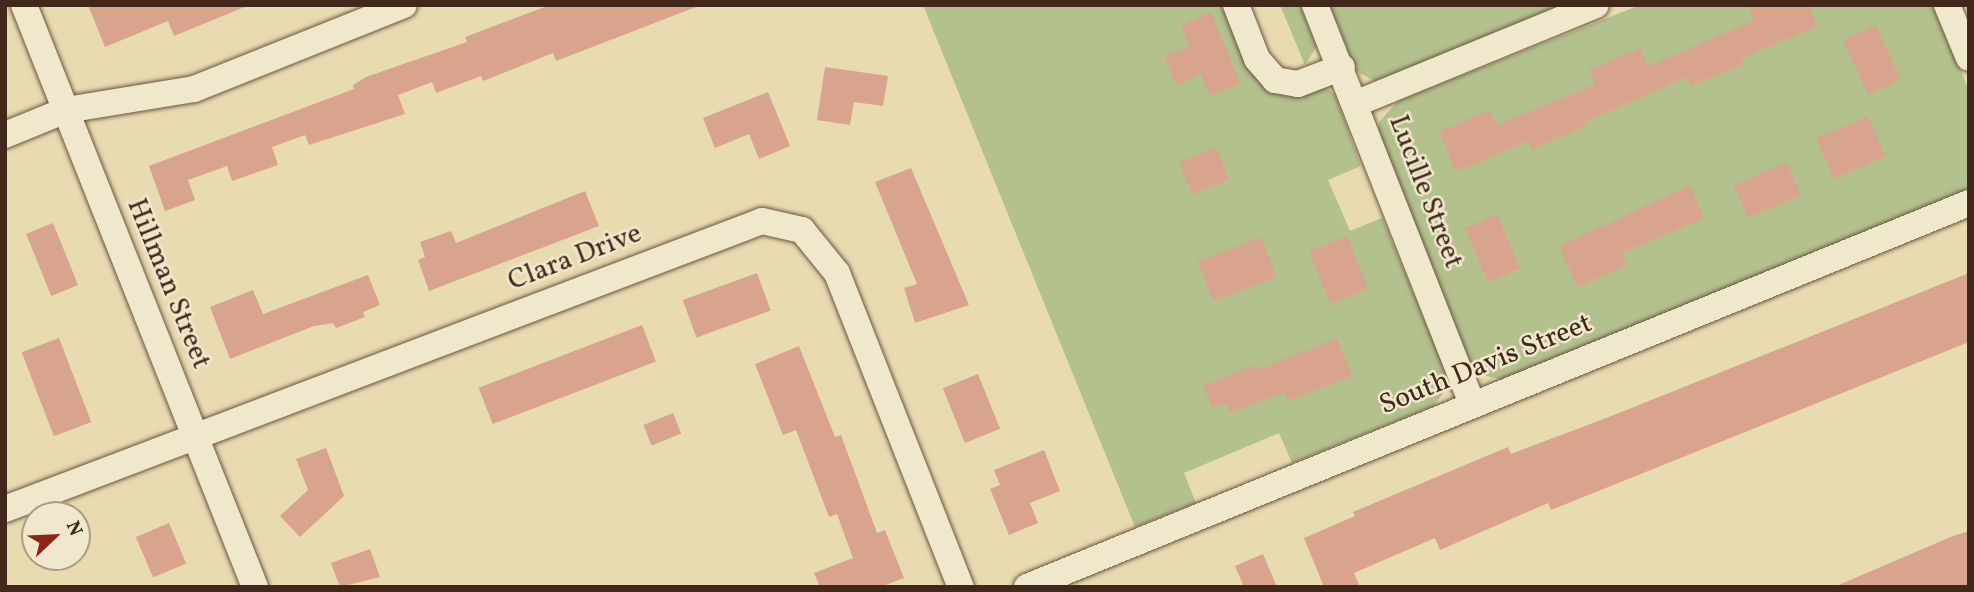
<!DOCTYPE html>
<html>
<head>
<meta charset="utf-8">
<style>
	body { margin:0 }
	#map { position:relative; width:1974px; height:592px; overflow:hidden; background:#e8dbb0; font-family:Vollkorn,serif }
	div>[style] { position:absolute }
	.green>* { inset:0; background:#b3c18d }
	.building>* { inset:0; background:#d8a48e; transform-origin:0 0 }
	.roads { filter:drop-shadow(0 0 2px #6b5540) drop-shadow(0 0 2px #6b5540) }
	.minor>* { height:26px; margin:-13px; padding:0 13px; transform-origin:13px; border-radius:13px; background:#f0e8cc }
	span { translate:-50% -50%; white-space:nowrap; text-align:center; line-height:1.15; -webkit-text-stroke:5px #f0e8cc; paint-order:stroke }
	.street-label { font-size:28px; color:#41281b }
	.frame { position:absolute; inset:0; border:7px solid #41281b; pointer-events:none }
	.north { position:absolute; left:21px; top:501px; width:70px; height:70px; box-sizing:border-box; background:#f0e8cc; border:2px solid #aa9b85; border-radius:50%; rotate:67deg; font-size:19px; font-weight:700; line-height:28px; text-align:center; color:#41281b }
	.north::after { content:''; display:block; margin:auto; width:24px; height:32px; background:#8f2418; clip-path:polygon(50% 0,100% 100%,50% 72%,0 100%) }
</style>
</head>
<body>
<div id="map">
	<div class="green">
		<div style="clip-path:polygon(923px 5px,1227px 5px,1256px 77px,1267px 90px,1299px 94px,1325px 86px,1335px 95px,1361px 166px,1328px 180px,1350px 231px,1382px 218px,1449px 378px,1444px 392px,1434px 406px,1292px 463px,1279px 433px,1184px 473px,1196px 503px,1135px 527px)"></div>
		<div style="clip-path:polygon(1280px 5px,1300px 5px,1317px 46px,1305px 65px)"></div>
		<div style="clip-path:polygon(1329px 5px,1567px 5px,1375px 81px,1356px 71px)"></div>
		<div style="clip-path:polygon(1640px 5px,1935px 5px,1969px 91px,1969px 194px,1504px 380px,1481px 375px,1471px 367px,1378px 133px,1379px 122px,1398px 101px)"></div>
	</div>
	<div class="building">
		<div style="clip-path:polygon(88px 5px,247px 5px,247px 6px,174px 36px,168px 21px,105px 47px)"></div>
		<div style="clip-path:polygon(550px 5px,696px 7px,556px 61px,553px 53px,483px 81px,481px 76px,436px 93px,432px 82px,398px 95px,405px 114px,309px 145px,305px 135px,272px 147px,278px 165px,232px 181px,227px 166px,188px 180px,195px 200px,165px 211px,149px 166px,354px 89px,353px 85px,366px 77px,467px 42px,465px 37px)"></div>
		<div style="clip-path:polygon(1748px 5px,1808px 5px,1817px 26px,1742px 58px,1744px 64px,1691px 86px,1687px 77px,1584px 122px,1586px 126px,1532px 149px,1528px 141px,1456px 172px,1439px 131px,1490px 110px,1497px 125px,1595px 84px,1589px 70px,1640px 48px,1648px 66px,1754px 20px)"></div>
		<div style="clip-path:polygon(1211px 12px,1240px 83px,1210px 96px,1201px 74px,1176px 85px,1164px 56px,1189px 46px,1181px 25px)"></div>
		<div style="left:1876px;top:25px;width:60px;height:36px;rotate:66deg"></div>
		<div style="clip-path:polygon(825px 67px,888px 76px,883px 106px,854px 102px,850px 125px,817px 120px)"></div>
		<div style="clip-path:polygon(768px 92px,790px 146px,759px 159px,749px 134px,715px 148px,703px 118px)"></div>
		<div style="left:1868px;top:116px;width:44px;height:56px;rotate:67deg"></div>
		<div style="left:1216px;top:147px;width:35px;height:40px;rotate:68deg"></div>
		<div style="left:1787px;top:162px;width:36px;height:58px;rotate:67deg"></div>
		<div style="clip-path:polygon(911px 168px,969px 305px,915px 323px,904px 288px,917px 284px,875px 182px)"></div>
		<div style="clip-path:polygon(1690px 185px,1704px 218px,1622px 253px,1627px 265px,1577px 287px,1559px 246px)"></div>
		<div style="clip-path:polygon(585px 191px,599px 226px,429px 291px,418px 260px,425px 257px,420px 242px,451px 231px,456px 243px)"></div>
		<div style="left:1497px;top:214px;width:59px;height:35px;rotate:67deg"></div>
		<div style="left:53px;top:223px;width:67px;height:29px;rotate:68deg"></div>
		<div style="left:1347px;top:236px;width:57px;height:41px;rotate:68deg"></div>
		<div style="left:1261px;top:237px;width:43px;height:68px;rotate:69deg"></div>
		<div style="left:757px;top:273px;width:40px;height:79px;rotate:70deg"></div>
		<div style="clip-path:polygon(1969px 273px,1969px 342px,1551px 510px,1548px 503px,1440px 550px,1435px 538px,1354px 573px,1360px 587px,1324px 587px,1304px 538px,1355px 516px,1353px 512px,1508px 447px,1511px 454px,1614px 415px)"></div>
		<div style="clip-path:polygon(368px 275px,380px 305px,363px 312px,365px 317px,336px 328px,333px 323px,314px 326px,230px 359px,210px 307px,253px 290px,263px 314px)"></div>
		<div style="left:642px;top:325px;width:39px;height:175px;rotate:69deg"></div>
		<div style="left:59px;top:338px;width:90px;height:40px;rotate:69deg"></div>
		<div style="clip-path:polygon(1337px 338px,1352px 376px,1287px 401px,1284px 392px,1229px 413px,1226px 403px,1212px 408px,1203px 385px,1254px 365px,1256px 370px)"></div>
		<div style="clip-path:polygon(799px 346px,835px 437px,841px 435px,877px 533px,885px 530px,904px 578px,880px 587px,820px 587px,814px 573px,853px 558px,837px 514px,829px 517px,796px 430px,783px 435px,755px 364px)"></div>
		<div style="left:978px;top:374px;width:59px;height:38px;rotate:68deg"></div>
		<div style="left:673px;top:413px;width:22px;height:32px;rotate:68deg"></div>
		<div style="clip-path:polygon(326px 448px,344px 496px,300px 537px,280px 516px,308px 490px,296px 459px)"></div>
		<div style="clip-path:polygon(1044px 450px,1060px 491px,1030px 503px,1038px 523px,1009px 535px,990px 489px,1000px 485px,994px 470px)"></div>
		<div style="left:169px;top:523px;width:44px;height:36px;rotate:67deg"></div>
		<div style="clip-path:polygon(1969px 531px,1969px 587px,1834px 587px,1953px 536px)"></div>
		<div style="clip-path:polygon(370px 549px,380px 577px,340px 587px,331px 563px)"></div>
		<div style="clip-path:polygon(1263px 554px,1277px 587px,1244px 587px,1235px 566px)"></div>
	</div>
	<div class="roads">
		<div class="minor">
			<div style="left:24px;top:5px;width:626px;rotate:68.35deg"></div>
			<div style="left:1236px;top:5px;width:58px;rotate:68.7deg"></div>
			<div style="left:1257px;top:59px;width:28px;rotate:49deg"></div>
			<div style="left:1275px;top:80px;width:23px;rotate:10deg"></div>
			<div style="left:1298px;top:84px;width:47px;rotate:-21.1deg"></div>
			<div style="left:1315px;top:5px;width:429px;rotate:68.5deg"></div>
			<div style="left:1947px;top:5px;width:57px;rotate:67.5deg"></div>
			<div style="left:1357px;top:103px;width:258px;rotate:-22.3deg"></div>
			<div style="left:5px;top:135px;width:66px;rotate:-22.3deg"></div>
			<div style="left:66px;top:110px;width:130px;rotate:-9.3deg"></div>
			<div style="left:194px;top:89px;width:226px;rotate:-21.8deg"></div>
			<div style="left:5px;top:509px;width:810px;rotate:-20.83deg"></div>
			<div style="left:762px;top:221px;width:41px;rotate:12.7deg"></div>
			<div style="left:802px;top:230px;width:55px;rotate:50.9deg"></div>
			<div style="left:837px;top:273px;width:338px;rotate:68.5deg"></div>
			<div style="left:1027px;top:587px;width:1017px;rotate:-22.18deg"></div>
		</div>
	</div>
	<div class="street-label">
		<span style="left:1425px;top:192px;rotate:69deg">Lucille Street</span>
		<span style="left:575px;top:258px;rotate:-21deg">Clara Drive</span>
		<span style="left:168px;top:284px;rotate:68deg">Hillman Street</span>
		<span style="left:1486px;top:365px;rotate:-22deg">South Davis Street</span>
	</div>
	<div class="frame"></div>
	<div class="north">N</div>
</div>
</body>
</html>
